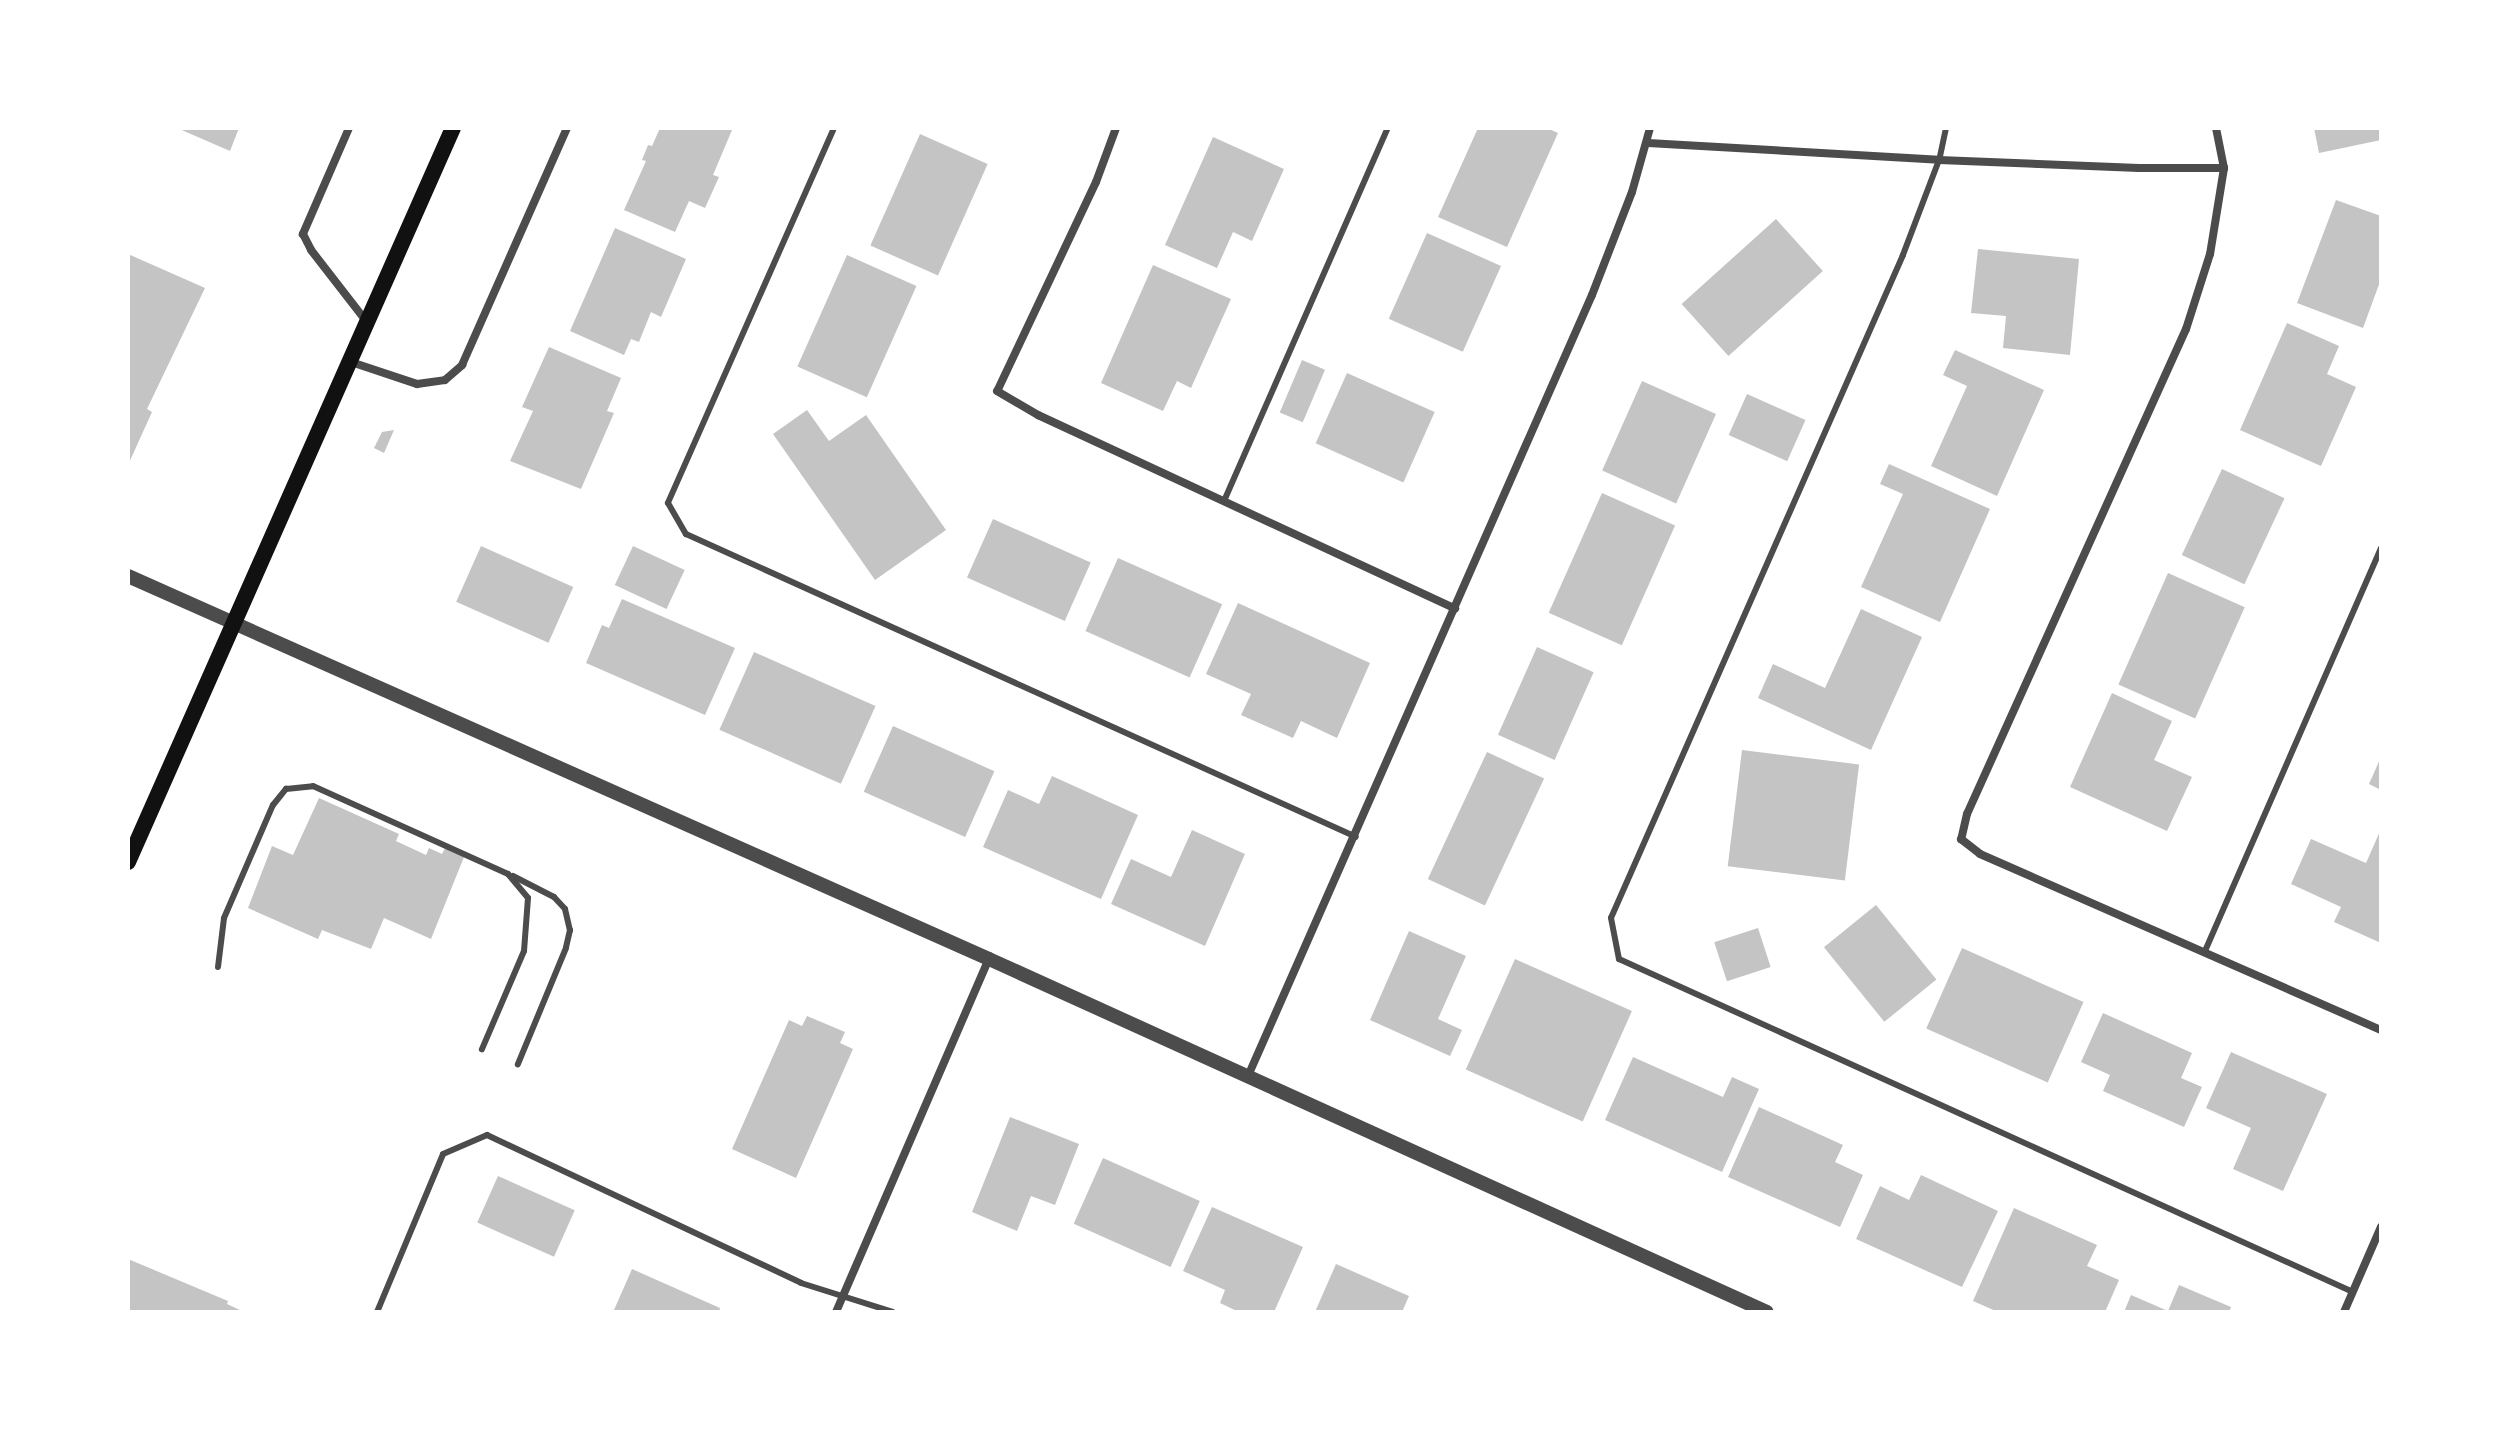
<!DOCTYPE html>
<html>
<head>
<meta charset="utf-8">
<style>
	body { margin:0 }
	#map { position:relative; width:2509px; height:1440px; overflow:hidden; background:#fff; font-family:Georgia,serif }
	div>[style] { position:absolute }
	.building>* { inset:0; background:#c4c4c4; transform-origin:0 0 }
	.service>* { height:6px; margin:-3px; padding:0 3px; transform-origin:3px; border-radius:3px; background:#4c4c4c }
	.minor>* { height:8px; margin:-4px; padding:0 4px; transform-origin:4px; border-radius:4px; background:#4c4c4c }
	.tertiary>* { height:14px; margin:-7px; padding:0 7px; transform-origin:7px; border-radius:7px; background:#4c4c4c }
	.secondary>* { height:16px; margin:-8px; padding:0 8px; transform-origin:8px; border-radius:8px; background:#111 }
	span { translate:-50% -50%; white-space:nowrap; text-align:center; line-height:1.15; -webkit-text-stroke:8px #fff; paint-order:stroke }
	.frame { position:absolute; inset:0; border:130px solid #fff; pointer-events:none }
</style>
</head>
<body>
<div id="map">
	<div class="building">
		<div style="clip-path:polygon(177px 128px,239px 128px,230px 151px)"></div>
		<div style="clip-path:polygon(660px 128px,732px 130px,713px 175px,719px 177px,705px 208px,689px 201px,675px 232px,624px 210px,646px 161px,642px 160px,648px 145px,652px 146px)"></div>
		<div style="clip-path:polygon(1478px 128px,1547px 128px,1558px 133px,1507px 247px,1438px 217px)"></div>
		<div style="clip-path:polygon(2314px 128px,2381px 128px,2381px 140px,2319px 153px)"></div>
		<div style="left:920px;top:134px;width:74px;height:122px;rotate:24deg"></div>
		<div style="clip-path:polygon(1213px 137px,1284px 169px,1252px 241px,1233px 232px,1217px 268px,1165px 245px)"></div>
		<div style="clip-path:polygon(2336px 200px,2381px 216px,2381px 279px,2363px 328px,2297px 303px)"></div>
		<div style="left:1776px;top:219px;width:70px;height:127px;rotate:48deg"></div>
		<div style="clip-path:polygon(615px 228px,686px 259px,661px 317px,651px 312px,639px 342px,631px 339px,624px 355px,570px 331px)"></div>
		<div style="left:1427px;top:233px;width:81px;height:94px;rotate:24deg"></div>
		<div style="clip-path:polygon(1978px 249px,2079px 259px,2070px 355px,2003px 348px,2006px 316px,1971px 313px)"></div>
		<div style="clip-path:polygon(128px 254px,205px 288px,147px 409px,152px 412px,128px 465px)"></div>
		<div style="left:847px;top:255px;width:76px;height:122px;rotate:24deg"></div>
		<div style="clip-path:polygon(1153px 265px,1231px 299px,1191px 388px,1177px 381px,1163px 411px,1101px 383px)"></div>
		<div style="clip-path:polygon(2287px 323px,2339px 346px,2327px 374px,2356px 387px,2321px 466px,2240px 430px)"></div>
		<div style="clip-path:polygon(549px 347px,621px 378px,607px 411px,614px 413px,581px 489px,510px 461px,533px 411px,522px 407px)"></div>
		<div style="clip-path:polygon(1955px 350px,2044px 390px,1997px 496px,1931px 466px,1967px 386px,1943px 375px)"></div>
		<div style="left:1302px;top:360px;width:25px;height:57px;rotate:23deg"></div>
		<div style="left:1347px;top:373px;width:96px;height:77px;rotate:24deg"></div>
		<div style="left:1642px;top:381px;width:81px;height:98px;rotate:24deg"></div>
		<div style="left:1747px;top:394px;width:64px;height:45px;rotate:24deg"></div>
		<div style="clip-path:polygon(807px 410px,829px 441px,866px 415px,946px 530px,875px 580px,773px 434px)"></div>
		<div style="clip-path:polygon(394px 430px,384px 453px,374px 448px,382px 432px)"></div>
		<div style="clip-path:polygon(1889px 464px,1990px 509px,1940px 622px,1861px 587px,1903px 494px,1880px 484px)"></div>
		<div style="left:2222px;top:469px;width:69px;height:95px;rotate:25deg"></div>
		<div style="left:1602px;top:493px;width:80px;height:131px;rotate:24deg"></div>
		<div style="left:993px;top:519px;width:107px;height:64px;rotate:24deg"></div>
		<div style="left:481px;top:546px;width:101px;height:61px;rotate:24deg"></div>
		<div style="left:633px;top:546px;width:57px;height:43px;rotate:25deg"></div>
		<div style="left:1118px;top:558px;width:114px;height:80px;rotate:24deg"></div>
		<div style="left:2168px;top:573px;width:84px;height:122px;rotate:24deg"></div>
		<div style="clip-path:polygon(622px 599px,735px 648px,705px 715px,586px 663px,602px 625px,609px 628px)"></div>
		<div style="clip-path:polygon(1238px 603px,1370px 663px,1337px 738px,1301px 721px,1293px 738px,1241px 715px,1251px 694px,1206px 674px)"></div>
		<div style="clip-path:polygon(1861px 609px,1922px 637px,1871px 750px,1758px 698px,1773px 664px,1825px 688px)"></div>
		<div style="left:1537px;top:647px;width:62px;height:96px;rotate:24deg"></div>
		<div style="left:754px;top:652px;width:133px;height:85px;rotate:24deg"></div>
		<div style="clip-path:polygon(2112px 693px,2172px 721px,2154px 760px,2192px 777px,2167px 831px,2070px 787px)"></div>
		<div style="left:893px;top:726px;width:111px;height:72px;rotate:24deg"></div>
		<div style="left:1742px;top:750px;width:118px;height:117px;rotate:7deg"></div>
		<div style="left:1487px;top:752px;width:63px;height:140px;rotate:25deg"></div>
		<div style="clip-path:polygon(2381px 757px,2381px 790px,2369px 784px)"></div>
		<div style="clip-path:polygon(1052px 776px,1138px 815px,1101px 899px,983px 847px,1008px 790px,1039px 804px)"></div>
		<div style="clip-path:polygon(319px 798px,399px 834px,396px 841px,426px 855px,429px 848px,442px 854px,445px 848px,464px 857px,431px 939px,384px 918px,371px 949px,322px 930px,318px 939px,248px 908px,272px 846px,293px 855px)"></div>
		<div style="clip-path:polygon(2381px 829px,2381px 943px,2334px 922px,2341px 907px,2291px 884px,2311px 839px,2366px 863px)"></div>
		<div style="clip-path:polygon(1192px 830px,1245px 854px,1205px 946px,1111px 904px,1131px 859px,1171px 877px)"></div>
		<div style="left:1876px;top:905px;width:96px;height:67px;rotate:51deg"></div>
		<div style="left:1758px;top:928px;width:41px;height:46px;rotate:72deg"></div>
		<div style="clip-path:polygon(1409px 931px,1466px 956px,1438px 1019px,1462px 1030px,1450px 1056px,1370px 1020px)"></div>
		<div style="left:1962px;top:948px;width:133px;height:88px;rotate:24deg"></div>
		<div style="left:1515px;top:959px;width:128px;height:121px;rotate:24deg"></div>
		<div style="clip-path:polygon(2103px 1013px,2192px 1053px,2181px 1078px,2202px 1087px,2184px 1127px,2103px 1091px,2110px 1075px,2081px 1062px)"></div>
		<div style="clip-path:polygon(807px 1016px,845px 1032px,840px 1043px,853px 1049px,796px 1178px,732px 1149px,789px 1020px,802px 1026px)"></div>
		<div style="clip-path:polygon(2231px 1052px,2327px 1094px,2283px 1191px,2233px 1169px,2251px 1128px,2206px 1108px)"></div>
		<div style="clip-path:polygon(1633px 1057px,1723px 1097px,1732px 1077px,1759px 1089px,1722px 1172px,1605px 1120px)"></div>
		<div style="clip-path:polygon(1759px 1107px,1843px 1145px,1835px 1162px,1863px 1175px,1840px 1227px,1728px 1177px)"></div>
		<div style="clip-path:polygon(1010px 1117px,1079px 1144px,1055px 1205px,1031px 1196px,1017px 1231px,972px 1212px)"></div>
		<div style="left:1103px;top:1158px;width:106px;height:72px;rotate:24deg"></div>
		<div style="clip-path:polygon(1921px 1175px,1998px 1211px,1962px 1287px,1856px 1239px,1880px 1186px,1909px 1200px)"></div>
		<div style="left:498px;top:1176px;width:84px;height:51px;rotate:24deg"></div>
		<div style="clip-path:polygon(1212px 1207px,1303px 1247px,1274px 1312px,1239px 1312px,1220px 1303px,1225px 1290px,1183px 1271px)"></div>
		<div style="clip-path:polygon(2014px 1208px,2097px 1245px,2087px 1266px,2119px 1280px,2105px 1312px,1998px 1312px,1973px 1301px)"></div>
		<div style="clip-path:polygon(128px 1259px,228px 1301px,227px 1304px,244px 1312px,128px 1312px)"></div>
		<div style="clip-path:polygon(1336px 1264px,1409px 1296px,1402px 1312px,1315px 1312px)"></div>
		<div style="clip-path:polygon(632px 1269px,720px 1308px,719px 1312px,614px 1310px)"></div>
		<div style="clip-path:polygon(2179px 1285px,2231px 1307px,2229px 1312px,2124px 1312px,2131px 1295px,2168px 1311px)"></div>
	</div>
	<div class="service">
		<div style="left:834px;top:128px;width:410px;rotate:113.9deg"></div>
		<div style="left:668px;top:503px;width:36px;rotate:60deg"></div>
		<div style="left:686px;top:534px;width:735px;rotate:24.33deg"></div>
		<div style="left:1946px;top:128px;width:33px;rotate:102deg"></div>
		<div style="left:1939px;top:160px;width:102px;rotate:110.8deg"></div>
		<div style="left:1903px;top:255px;width:724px;rotate:113.77deg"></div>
		<div style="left:1611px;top:918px;width:42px;rotate:79deg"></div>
		<div style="left:1619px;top:959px;width:806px;rotate:24.4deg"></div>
		<div style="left:1224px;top:501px;width:407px;rotate:-66.3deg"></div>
		<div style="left:513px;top:876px;width:46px;rotate:27.1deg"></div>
		<div style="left:554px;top:897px;width:16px;rotate:47deg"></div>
		<div style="left:565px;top:909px;width:22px;rotate:77deg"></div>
		<div style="left:570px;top:930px;width:18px;rotate:103deg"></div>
		<div style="left:566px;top:948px;width:126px;rotate:112.5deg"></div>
		<div style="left:2205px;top:951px;width:440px;rotate:-66.4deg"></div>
		<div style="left:218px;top:967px;width:49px;rotate:-83deg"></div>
		<div style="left:224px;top:918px;width:123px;rotate:-66.6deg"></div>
		<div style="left:273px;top:805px;width:21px;rotate:-51deg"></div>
		<div style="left:286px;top:789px;width:27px;rotate:-6deg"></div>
		<div style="left:313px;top:786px;width:214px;rotate:24.3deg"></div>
		<div style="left:508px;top:874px;width:31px;rotate:50deg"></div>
		<div style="left:528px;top:898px;width:53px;rotate:94.3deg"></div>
		<div style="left:524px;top:951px;width:107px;rotate:113.2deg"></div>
		<div style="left:377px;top:1312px;width:171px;rotate:-67.3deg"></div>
		<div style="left:443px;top:1154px;width:48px;rotate:-23.4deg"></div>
		<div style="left:487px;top:1135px;width:347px;rotate:25.2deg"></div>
		<div style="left:801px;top:1283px;width:96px;rotate:17.5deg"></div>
	</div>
	<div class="minor">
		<div style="left:349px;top:128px;width:116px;rotate:113.5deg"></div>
		<div style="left:303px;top:234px;width:18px;rotate:63deg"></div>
		<div style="left:311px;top:250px;width:90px;rotate:52.2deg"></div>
		<div style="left:1116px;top:128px;width:58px;rotate:110.3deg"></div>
		<div style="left:1096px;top:182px;width:231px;rotate:115.3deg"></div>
		<div style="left:997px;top:391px;width:48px;rotate:30.3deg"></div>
		<div style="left:1038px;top:415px;width:460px;rotate:24.9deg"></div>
		<div style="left:2216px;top:128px;width:41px;rotate:78.7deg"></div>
		<div style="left:2224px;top:168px;width:87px;rotate:99.2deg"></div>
		<div style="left:2210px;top:254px;width:79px;rotate:107.7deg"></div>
		<div style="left:2186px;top:329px;width:532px;rotate:114.3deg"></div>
		<div style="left:1967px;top:814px;width:26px;rotate:103deg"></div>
		<div style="left:1961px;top:839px;width:24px;rotate:38deg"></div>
		<div style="left:1980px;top:854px;width:438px;rotate:23.7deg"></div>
		<div style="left:1648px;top:143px;width:291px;rotate:3.3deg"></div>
		<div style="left:1939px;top:160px;width:200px;rotate:2.3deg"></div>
		<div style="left:2139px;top:168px;width:85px"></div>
		<div style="left:351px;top:362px;width:70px;rotate:18.4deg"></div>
		<div style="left:417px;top:384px;width:28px;rotate:-8deg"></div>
		<div style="left:445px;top:380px;width:23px;rotate:-41deg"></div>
		<div style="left:462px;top:365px;width:259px;rotate:-66.1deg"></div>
		<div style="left:1248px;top:1076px;width:853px;rotate:-66.23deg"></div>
		<div style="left:1592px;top:295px;width:110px;rotate:-68.8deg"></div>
		<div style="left:1632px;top:192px;width:66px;rotate:-74.3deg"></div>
		<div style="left:836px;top:1312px;width:385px;rotate:-66.6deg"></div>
		<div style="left:2344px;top:1312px;width:93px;rotate:-66.5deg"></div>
	</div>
	<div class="tertiary">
		<div style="left:128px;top:576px;width:942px;rotate:23.98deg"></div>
		<div style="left:989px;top:959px;width:854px;rotate:24.41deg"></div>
	</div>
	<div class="secondary">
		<div style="left:128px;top:862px;width:803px;rotate:-66.12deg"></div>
	</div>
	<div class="frame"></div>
</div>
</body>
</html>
